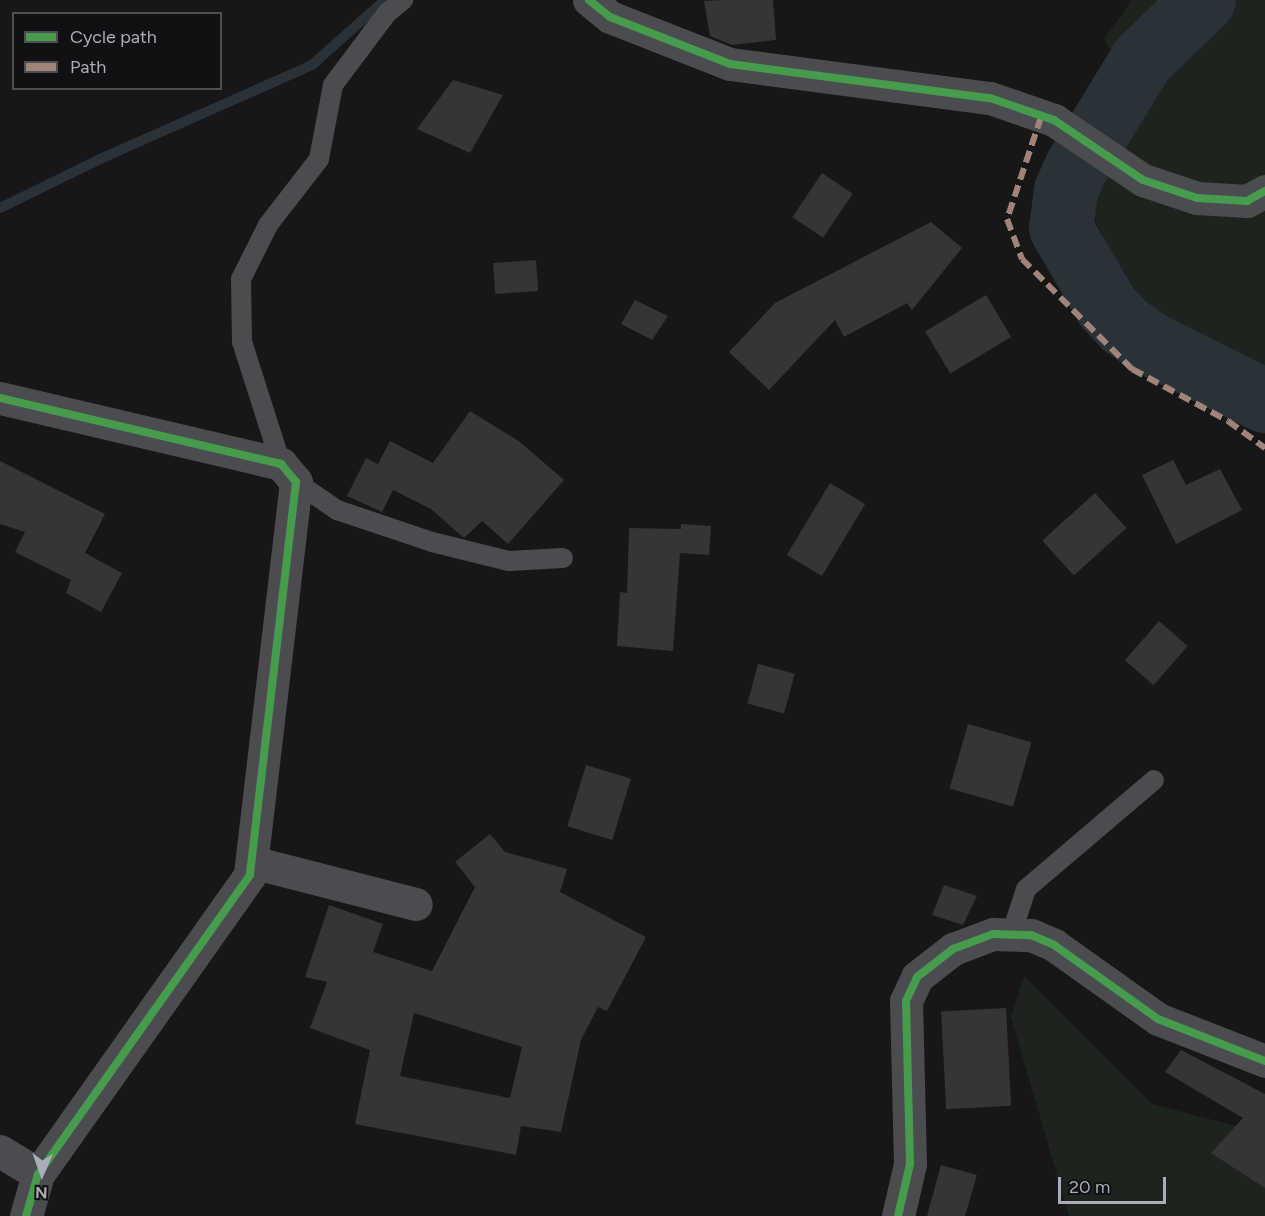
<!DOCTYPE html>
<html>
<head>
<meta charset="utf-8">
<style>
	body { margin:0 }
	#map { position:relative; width:1265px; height:1216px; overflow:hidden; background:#171717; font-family:Figtree,sans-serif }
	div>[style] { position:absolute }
	.green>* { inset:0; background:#1d241e }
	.stream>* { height:10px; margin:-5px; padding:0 5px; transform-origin:5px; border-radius:5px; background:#2a3239 }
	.river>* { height:64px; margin:-32px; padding:0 32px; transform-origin:32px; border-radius:32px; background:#2a3239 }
	.building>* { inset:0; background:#353536; transform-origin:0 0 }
	.lane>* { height:20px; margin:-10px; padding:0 10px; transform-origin:10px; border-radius:10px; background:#4b4c50 }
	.street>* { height:33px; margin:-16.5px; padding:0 16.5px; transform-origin:16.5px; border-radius:16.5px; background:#4b4c50 }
	.quiet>* { height:6px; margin-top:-3px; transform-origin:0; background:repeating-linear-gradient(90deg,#a18479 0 12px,transparent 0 18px) }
	.cycleway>* { height:8px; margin:-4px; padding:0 4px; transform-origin:4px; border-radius:4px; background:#469c4c }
	span { translate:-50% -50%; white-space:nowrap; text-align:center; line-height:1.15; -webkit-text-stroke:6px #111113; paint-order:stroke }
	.legend { position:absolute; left:12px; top:12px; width:210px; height:78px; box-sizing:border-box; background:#111113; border:2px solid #4d4f55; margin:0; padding:8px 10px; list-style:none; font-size:18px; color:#a8adb8 }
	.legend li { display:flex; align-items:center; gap:12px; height:30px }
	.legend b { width:30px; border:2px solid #4d4f55 }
	.north { position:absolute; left:12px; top:1144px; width:60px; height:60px; -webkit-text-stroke:4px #111113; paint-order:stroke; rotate:182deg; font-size:16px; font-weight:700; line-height:24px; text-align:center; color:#a8adb8 }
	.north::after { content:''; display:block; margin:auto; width:21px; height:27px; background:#a8adb8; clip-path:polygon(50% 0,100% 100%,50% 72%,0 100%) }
	.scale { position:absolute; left:1058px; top:1177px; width:108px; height:27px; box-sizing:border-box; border:3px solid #a8adb8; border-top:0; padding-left:8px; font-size:18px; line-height:21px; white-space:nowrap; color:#a8adb8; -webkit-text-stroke:4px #111113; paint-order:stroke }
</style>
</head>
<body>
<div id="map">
	<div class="green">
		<div style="clip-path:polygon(1132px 0,1265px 0,1265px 373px,1150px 312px,1115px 263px,1088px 204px,1129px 82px,1104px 39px)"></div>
		<div style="clip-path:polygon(1024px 976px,1152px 1104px,1252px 1130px,1265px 1129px,1265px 1216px,1069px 1216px,1011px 1017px)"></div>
	</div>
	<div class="stream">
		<div style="left:0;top:208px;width:111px;rotate:-26.1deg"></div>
		<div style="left:100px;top:159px;width:232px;rotate:-23.9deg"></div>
		<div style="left:312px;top:65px;width:98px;rotate:-41.7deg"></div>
	</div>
	<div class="river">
		<div style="left:1204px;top:0;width:86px;rotate:135.9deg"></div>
		<div style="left:1142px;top:60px;width:127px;rotate:121.4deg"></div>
		<div style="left:1076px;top:168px;width:24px;rotate:114deg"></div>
		<div style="left:1066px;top:190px;width:38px;rotate:97deg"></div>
		<div style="left:1061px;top:228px;width:91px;rotate:59.8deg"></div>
		<div style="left:1107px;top:307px;width:26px;rotate:47deg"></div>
		<div style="left:1125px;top:326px;width:29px;rotate:35deg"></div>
		<div style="left:1149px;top:343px;width:130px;rotate:26.6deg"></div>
	</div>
	<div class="building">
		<div style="clip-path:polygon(722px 0,773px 0,776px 40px,732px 45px,710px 36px,704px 1px)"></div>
		<div style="clip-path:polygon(453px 80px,503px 95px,470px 153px,417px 129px)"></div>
		<div style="left:822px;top:173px;width:37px;height:53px;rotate:34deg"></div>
		<div style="clip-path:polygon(931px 222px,962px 248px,912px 310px,907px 303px,844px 337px,835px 320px,769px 390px,729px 352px,775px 303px)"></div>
		<div style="left:536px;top:260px;width:31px;height:43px;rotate:86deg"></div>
		<div style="left:986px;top:295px;width:49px;height:71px;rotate:59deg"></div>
		<div style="clip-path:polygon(635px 300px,668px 316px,652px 340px,621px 324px)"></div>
		<div style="clip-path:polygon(470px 411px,520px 442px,564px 480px,508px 544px,482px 521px,464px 538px,431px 509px,393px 490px,382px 512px,347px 496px,366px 458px,378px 464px,390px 441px,433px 463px)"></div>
		<div style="clip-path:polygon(1173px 460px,1186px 485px,1220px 469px,1242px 510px,1176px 544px,1142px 475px)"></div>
		<div style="clip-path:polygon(0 461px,105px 514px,85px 553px,122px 573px,101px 612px,66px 593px,71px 580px,15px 552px,25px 532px,0 524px)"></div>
		<div style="left:830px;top:483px;width:41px;height:84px;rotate:31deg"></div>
		<div style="left:1095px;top:493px;width:47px;height:71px;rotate:48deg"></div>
		<div style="clip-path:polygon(681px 524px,711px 526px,709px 555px,680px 553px,673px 651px,617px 646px,620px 592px,627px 593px,629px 528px,681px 529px)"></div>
		<div style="left:1159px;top:621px;width:38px;height:52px;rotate:41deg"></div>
		<div style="left:758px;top:664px;width:38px;height:41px;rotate:15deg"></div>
		<div style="left:968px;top:724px;width:66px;height:67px;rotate:16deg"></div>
		<div style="left:586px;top:765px;width:47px;height:64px;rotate:17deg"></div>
		<div style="clip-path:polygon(evenodd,490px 834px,505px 852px,567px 869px,560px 892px,646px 937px,607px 1011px,598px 1007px,581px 1040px,561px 1132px,521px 1126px,516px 1155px,355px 1124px,370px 1050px,310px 1028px,327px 982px,305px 977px,329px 905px,383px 924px,373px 952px,432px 971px,475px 887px,455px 862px,490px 834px,414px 1013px,522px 1047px,510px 1098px,400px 1076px,414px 1013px)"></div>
		<div style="clip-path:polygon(944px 885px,977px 896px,963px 925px,932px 915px)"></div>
		<div style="left:1006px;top:1008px;width:98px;height:65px;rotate:87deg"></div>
		<div style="clip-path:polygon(1181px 1050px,1265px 1094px,1265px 1188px,1211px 1153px,1243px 1118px,1165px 1072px)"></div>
		<div style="clip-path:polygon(941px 1165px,977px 1175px,965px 1216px,927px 1216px)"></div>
	</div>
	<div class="lane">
		<div style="left:281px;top:464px;width:128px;rotate:-107.7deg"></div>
		<div style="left:242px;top:342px;width:63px;rotate:-90.9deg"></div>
		<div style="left:241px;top:279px;width:60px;rotate:-63.4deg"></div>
		<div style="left:268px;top:225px;width:83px;rotate:-52.3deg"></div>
		<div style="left:319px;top:159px;width:75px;rotate:-79.3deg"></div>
		<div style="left:333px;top:85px;width:90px;rotate:-53.1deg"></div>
		<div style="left:387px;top:13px;width:21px;rotate:-39deg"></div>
		<div style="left:296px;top:482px;width:50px;rotate:34.3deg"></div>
		<div style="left:337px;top:510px;width:100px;rotate:18.6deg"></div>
		<div style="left:432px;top:542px;width:79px;rotate:13.9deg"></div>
		<div style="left:509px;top:561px;width:54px;rotate:-3.2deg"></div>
		<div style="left:1011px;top:935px;width:48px;rotate:-71.9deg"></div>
		<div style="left:1026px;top:889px;width:168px;rotate:-40.4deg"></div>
	</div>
	<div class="street">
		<div style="left:589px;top:0;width:27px;rotate:39deg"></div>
		<div style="left:610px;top:17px;width:129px;rotate:21.4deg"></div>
		<div style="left:730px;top:64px;width:262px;rotate:7.5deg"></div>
		<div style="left:990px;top:98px;width:68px;rotate:19deg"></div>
		<div style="left:1054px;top:120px;width:107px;rotate:34deg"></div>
		<div style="left:1143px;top:180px;width:57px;rotate:18.4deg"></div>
		<div style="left:1197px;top:198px;width:50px;rotate:3.4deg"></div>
		<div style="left:1247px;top:201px;width:21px;rotate:-29deg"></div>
		<div style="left:0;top:398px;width:289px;rotate:13.2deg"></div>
		<div style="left:281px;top:464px;width:23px;rotate:50deg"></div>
		<div style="left:296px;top:482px;width:396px;rotate:96.7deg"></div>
		<div style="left:250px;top:875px;width:367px;rotate:125.3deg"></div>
		<div style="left:38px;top:1174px;width:44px;rotate:105.9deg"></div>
		<div style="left:252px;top:862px;width:169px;rotate:14.4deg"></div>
		<div style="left:0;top:1151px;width:44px;rotate:31.2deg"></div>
		<div style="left:898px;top:1216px;width:53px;rotate:-77deg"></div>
		<div style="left:910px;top:1164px;width:163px;rotate:-91.4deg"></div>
		<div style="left:906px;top:1001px;width:26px;rotate:-65deg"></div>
		<div style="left:917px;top:977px;width:46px;rotate:-37.9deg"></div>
		<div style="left:953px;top:949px;width:43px;rotate:-20.6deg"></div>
		<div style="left:993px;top:934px;width:38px;rotate:2deg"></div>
		<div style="left:1031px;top:935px;width:25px;rotate:23deg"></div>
		<div style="left:1054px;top:945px;width:128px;rotate:35.4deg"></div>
		<div style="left:1158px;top:1019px;width:115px;rotate:21.4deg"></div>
	</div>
	<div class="quiet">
		<div style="left:1041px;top:117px;width:108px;rotate:108.4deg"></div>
		<div style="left:1007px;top:219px;width:43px;rotate:69.4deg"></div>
		<div style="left:1022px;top:259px;width:156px;rotate:45deg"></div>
		<div style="left:1132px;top:369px;width:109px;rotate:28.4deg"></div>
		<div style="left:1228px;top:421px;width:46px;rotate:36.1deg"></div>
	</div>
	<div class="cycleway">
		<div style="left:589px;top:0;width:27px;rotate:39deg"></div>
		<div style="left:610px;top:17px;width:129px;rotate:21.4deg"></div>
		<div style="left:730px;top:64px;width:262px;rotate:7.5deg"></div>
		<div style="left:990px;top:98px;width:68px;rotate:19deg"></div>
		<div style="left:1054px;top:120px;width:107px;rotate:34deg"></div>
		<div style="left:1143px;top:180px;width:57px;rotate:18.4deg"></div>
		<div style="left:1197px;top:198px;width:50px;rotate:3.4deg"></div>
		<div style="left:1247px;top:201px;width:21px;rotate:-29deg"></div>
		<div style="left:0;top:398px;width:289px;rotate:13.2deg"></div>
		<div style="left:281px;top:464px;width:23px;rotate:50deg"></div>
		<div style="left:296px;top:482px;width:396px;rotate:96.7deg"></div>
		<div style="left:250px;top:875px;width:367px;rotate:125.3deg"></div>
		<div style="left:38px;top:1174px;width:44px;rotate:105.9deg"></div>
		<div style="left:898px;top:1216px;width:53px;rotate:-77deg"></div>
		<div style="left:910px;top:1164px;width:163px;rotate:-91.4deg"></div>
		<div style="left:906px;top:1001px;width:26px;rotate:-65deg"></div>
		<div style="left:917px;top:977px;width:46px;rotate:-37.9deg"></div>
		<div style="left:953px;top:949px;width:43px;rotate:-20.6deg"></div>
		<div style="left:993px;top:934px;width:38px;rotate:2deg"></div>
		<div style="left:1031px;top:935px;width:25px;rotate:23deg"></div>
		<div style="left:1054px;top:945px;width:128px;rotate:35.4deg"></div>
		<div style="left:1158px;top:1019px;width:115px;rotate:21.4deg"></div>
	</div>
	<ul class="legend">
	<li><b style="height:8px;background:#469c4c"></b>Cycle path</li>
	<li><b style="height:8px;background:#a18479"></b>Path</li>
	</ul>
	<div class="north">N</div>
	<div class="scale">20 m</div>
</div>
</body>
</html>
